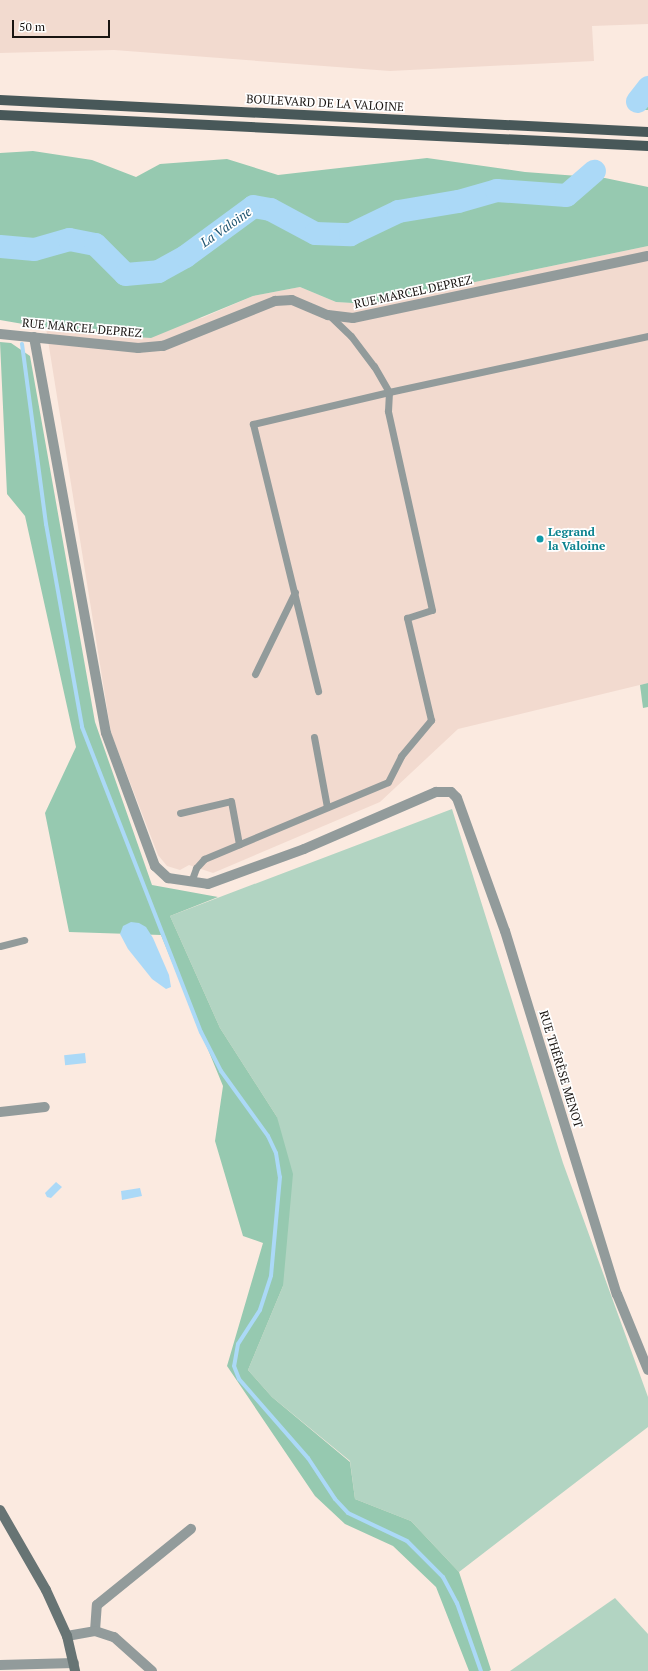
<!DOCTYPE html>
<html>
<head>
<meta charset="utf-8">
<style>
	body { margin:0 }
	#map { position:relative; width:648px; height:1671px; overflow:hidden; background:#fbeae0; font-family:"PT Serif",serif }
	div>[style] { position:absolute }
	.industrial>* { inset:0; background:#f2dacf }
	.green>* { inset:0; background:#b2d4c2 }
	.forest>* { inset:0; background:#96c9b0 }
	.water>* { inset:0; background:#abd9f7; transform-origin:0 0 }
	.stream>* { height:4px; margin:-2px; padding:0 2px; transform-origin:2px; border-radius:2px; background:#abd9f7 }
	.river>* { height:23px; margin:-11.5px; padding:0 11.5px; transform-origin:11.5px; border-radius:11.5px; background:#abd9f7 }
	.lane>* { height:7px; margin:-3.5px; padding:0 3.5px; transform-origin:3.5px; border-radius:3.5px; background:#929b9b }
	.street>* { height:10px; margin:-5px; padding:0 5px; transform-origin:5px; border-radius:5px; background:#929b9b }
	.secondary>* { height:10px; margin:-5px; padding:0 5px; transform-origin:5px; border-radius:5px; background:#677474 }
	.primary>* { height:10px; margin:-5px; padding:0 5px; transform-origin:5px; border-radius:5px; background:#485859 }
	.dots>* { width:11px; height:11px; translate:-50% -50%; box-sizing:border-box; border:2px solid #fff; border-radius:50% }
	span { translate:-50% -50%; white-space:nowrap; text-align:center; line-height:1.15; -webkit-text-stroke:3.5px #fff; paint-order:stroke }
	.street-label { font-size:12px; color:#191411 }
	.culture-label { font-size:12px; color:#0d838f; font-weight:700 }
	.left { translate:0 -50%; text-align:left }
	.water-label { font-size:13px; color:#1d5471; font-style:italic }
	.scale { position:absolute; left:12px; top:20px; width:98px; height:18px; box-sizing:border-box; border:2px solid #191411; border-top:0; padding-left:5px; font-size:12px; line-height:14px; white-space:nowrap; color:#191411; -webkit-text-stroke:3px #fff; paint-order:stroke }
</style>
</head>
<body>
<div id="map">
	<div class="industrial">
		<div style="clip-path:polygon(0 0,648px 0,648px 24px,592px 26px,594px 61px,390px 71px,114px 50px,0 53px)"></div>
		<div style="clip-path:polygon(648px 246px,648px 683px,458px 729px,380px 802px,213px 873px,189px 865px,180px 870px,167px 866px,158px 855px,111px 733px,46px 328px,75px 333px,202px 318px,253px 296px,300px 287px,336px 302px,369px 304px)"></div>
	</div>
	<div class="green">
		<div style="clip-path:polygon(452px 809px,563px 1163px,648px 1397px,648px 1427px,459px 1572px,411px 1521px,355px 1499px,350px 1461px,272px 1397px,248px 1370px,283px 1286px,277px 1117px,220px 1028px,170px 916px)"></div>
		<div style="clip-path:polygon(615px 1598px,648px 1634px,648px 1671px,510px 1671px)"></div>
	</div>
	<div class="forest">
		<div style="clip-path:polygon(648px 78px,648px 110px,641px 110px,633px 94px)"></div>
		<div style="clip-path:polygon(33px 151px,92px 160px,136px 177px,160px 164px,227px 159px,278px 175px,427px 158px,525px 172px,605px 178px,648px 187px,648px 246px,369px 304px,336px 302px,300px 287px,253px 296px,151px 338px,75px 333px,0 320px,0 153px)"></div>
		<div style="clip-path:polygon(0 342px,11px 343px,30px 356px,95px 722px,152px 885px,218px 897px,170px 916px,220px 1028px,277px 1117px,293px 1174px,283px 1286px,248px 1370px,272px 1397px,350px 1462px,355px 1499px,411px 1521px,459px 1572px,491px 1670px,489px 1671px,469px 1671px,436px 1587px,393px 1546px,345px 1524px,315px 1496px,227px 1366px,263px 1243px,243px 1236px,215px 1141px,223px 1086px,161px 935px,69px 932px,45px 813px,76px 747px,25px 516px,7px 494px)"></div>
		<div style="clip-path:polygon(648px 683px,648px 707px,643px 708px,640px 685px)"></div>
	</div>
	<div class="water">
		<div style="clip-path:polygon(131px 922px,139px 923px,146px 927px,153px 938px,169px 975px,171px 987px,166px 989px,152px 979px,128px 949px,120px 934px,123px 926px)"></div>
		<div style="left:85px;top:1053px;width:10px;height:21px;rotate:84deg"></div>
		<div style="clip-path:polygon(56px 1182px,62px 1187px,51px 1198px,47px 1197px,45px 1193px)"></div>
		<div style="clip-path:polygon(140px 1188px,142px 1196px,122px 1200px,121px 1191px)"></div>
	</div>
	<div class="stream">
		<div style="left:22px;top:344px;width:182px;rotate:82.4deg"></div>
		<div style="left:46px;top:524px;width:206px;rotate:79.9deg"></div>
		<div style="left:82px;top:727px;width:327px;rotate:68.7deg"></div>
		<div style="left:201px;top:1032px;width:44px;rotate:62.9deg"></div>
		<div style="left:221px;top:1071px;width:80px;rotate:54.1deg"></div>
		<div style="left:268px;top:1136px;width:19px;rotate:65deg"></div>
		<div style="left:276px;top:1153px;width:24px;rotate:81deg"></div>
		<div style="left:280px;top:1177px;width:99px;rotate:95.2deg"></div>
		<div style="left:271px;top:1276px;width:36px;rotate:108deg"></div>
		<div style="left:260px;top:1310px;width:40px;rotate:122.9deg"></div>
		<div style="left:238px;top:1344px;width:22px;rotate:100deg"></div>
		<div style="left:234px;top:1366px;width:14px;rotate:69deg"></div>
		<div style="left:239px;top:1379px;width:105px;rotate:48.9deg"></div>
		<div style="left:308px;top:1458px;width:49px;rotate:56.6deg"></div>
		<div style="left:335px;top:1499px;width:19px;rotate:47deg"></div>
		<div style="left:348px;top:1513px;width:65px;rotate:25.4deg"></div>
		<div style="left:407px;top:1541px;width:51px;rotate:45deg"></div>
		<div style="left:443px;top:1577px;width:30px;rotate:62deg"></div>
		<div style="left:457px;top:1603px;width:72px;rotate:70.6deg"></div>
	</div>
	<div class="river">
		<div style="left:637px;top:101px;width:18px;rotate:-52deg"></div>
		<div style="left:0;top:246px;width:34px;rotate:5deg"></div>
		<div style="left:34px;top:249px;width:36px;rotate:-16deg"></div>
		<div style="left:69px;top:239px;width:26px;rotate:11deg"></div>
		<div style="left:95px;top:244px;width:42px;rotate:45deg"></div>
		<div style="left:125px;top:274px;width:33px;rotate:-5deg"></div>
		<div style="left:158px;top:271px;width:31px;rotate:-29deg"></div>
		<div style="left:185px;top:256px;width:84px;rotate:-36.3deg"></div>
		<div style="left:253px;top:206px;width:17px;rotate:10deg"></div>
		<div style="left:270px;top:209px;width:51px;rotate:28.1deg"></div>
		<div style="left:315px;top:233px;width:35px;rotate:2deg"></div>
		<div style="left:350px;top:234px;width:53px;rotate:-25.6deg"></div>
		<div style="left:398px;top:211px;width:61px;rotate:-9.5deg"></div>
		<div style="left:458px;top:201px;width:40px;rotate:-16deg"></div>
		<div style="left:496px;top:190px;width:70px;rotate:4.1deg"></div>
		<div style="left:566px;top:195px;width:37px;rotate:-41deg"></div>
	</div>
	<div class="lane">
		<div style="left:329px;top:315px;width:30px;rotate:44deg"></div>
		<div style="left:351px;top:336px;width:38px;rotate:53deg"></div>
		<div style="left:374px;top:366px;width:30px;rotate:60deg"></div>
		<div style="left:389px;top:392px;width:265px;rotate:-12.2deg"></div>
		<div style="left:255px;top:674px;width:91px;rotate:-64deg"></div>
		<div style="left:314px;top:737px;width:71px;rotate:79.5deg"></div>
		<div style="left:180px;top:813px;width:52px;rotate:-13.2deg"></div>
		<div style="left:231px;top:801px;width:44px;rotate:79.5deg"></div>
		<div style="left:191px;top:882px;width:15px;rotate:-70deg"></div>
		<div style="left:196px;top:868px;width:12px;rotate:-48deg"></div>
		<div style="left:204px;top:859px;width:199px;rotate:-22.7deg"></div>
		<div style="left:388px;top:782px;width:29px;rotate:-63deg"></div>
		<div style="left:401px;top:756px;width:47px;rotate:-50.2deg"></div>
		<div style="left:431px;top:720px;width:105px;rotate:-103.2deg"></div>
		<div style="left:407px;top:618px;width:26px;rotate:-18deg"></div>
		<div style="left:432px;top:610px;width:204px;rotate:-102.5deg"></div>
		<div style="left:388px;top:411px;width:19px;rotate:-87deg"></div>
		<div style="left:389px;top:392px;width:140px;rotate:166.8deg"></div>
		<div style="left:253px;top:424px;width:275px;rotate:76.3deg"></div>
		<div style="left:0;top:946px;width:25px;rotate:-14deg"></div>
	</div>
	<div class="street">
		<div style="left:0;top:334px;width:139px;rotate:5.8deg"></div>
		<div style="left:138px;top:348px;width:25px;rotate:-5deg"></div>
		<div style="left:163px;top:346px;width:121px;rotate:-21.9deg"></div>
		<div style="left:275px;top:301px;width:17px;rotate:-3deg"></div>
		<div style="left:292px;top:300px;width:39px;rotate:23deg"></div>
		<div style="left:328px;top:315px;width:25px;rotate:7deg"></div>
		<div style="left:353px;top:318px;width:301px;rotate:-11.9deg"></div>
		<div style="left:34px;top:337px;width:402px;rotate:79.7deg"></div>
		<div style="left:106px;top:733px;width:142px;rotate:69.8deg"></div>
		<div style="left:155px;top:866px;width:18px;rotate:43deg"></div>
		<div style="left:168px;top:878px;width:40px;rotate:8.5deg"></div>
		<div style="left:208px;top:884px;width:102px;rotate:-20deg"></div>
		<div style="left:304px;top:849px;width:144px;rotate:-23.4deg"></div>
		<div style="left:436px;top:792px;width:15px"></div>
		<div style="left:451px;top:792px;width:8px;rotate:45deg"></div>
		<div style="left:457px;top:798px;width:141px;rotate:70.2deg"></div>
		<div style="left:505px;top:931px;width:380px;rotate:72.9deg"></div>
		<div style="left:617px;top:1294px;width:82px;rotate:67.8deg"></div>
		<div style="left:0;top:1112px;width:45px;rotate:-6.3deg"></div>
		<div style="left:95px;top:1631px;width:26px;rotate:-86deg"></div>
		<div style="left:97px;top:1605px;width:121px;rotate:-39deg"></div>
		<div style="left:67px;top:1636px;width:28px;rotate:-10deg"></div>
		<div style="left:95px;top:1631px;width:20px;rotate:18deg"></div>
		<div style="left:114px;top:1637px;width:51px;rotate:41.8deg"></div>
		<div style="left:0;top:1665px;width:74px;rotate:-1.5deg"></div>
	</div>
	<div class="secondary">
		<div style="left:0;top:1510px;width:92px;rotate:60.1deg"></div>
		<div style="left:46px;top:1590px;width:51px;rotate:65.5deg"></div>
		<div style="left:67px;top:1636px;width:36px;rotate:77deg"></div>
	</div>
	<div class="primary">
		<div style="left:0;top:100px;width:649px;rotate:2.83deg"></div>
		<div style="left:0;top:115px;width:649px;rotate:2.74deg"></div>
	</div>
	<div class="dots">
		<div style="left:540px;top:539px;background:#0f9aa8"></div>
	</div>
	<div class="street-label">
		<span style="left:325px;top:103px;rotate:3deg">BOULEVARD DE LA VALOINE</span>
		<span style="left:413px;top:292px;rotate:-12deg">RUE MARCEL DEPREZ</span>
		<span style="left:82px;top:328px;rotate:5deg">RUE MARCEL DEPREZ</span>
		<span style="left:561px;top:1069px;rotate:73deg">RUE THÉRÈSE MENOT</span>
	</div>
	<div class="culture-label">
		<span class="left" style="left:548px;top:539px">Legrand<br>la Valoine</span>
	</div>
	<div class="water-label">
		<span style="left:226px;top:227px;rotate:-35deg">La Valoine</span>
	</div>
	<div class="scale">50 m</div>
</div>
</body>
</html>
